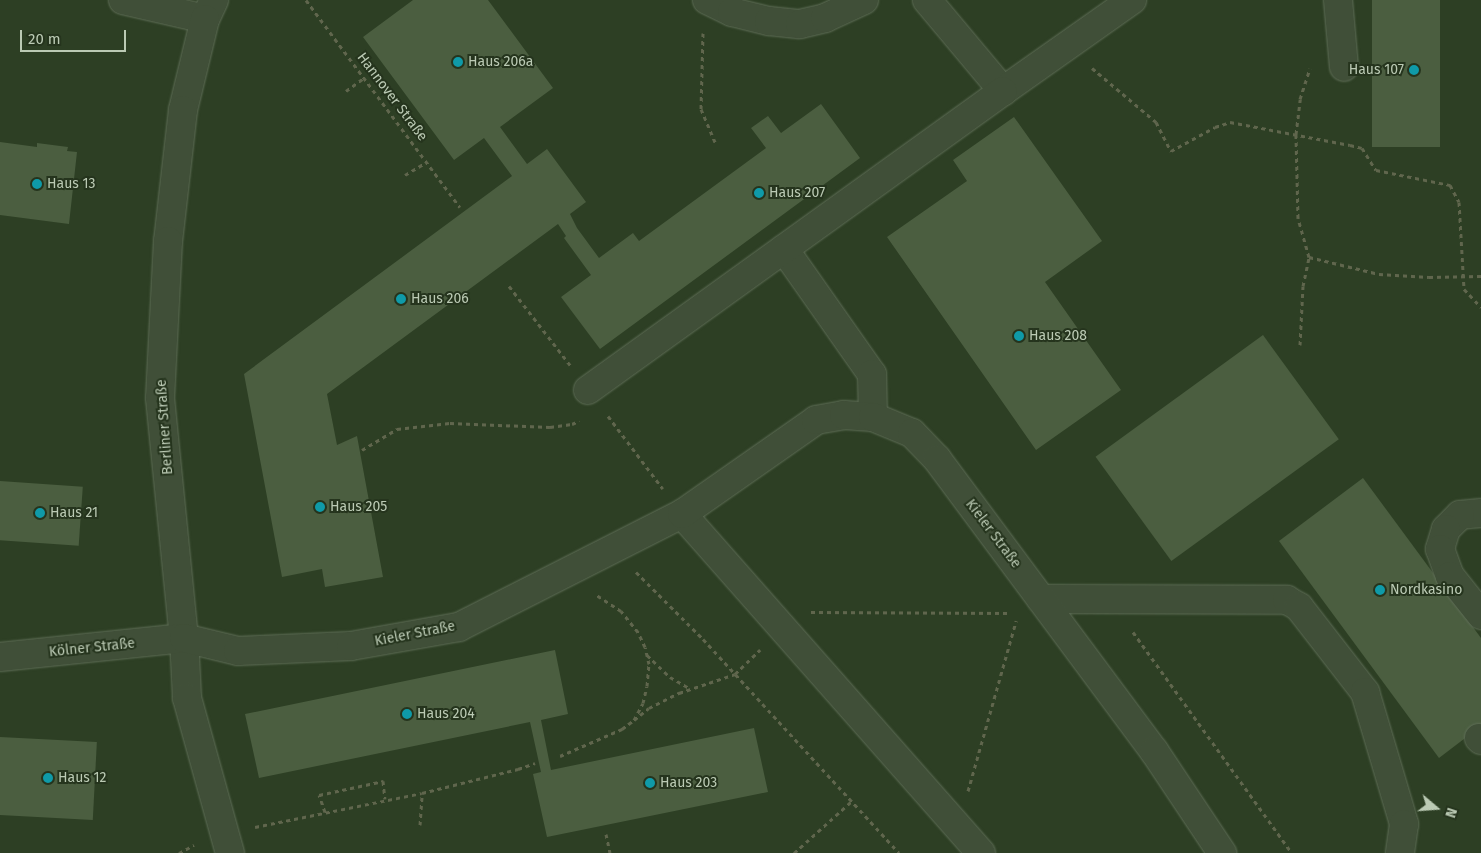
<!DOCTYPE html>
<html>
<head>
<meta charset="utf-8">
<style>
	body { margin:0 }
	#map { position:relative; width:1481px; height:853px; overflow:hidden; background:#2d3f24; font-family:"Fira Sans",sans-serif }
	div>[style] { position:absolute }
	.building>* { inset:0; background:#4b5e40; transform-origin:0 0 }
	.path>* { height:3px; margin-top:-1.5px; transform-origin:0; background:repeating-linear-gradient(90deg,#60664d 0 4px,transparent 0 8px) }
	.roads { filter:drop-shadow(0 0 1px #5e6d56) drop-shadow(0 0 1px #5e6d56) }
	.minor>* { height:28px; margin:-14px; padding:0 14px; transform-origin:14px; border-radius:14px; background:#404f38 }
	.dots>* { width:14px; height:14px; translate:-50% -50%; box-sizing:border-box; border:2px solid #25341d; border-radius:50% }
	span { translate:-50% -50%; white-space:nowrap; text-align:center; line-height:1.15; -webkit-text-stroke:4px #25341d; paint-order:stroke }
	.poi-label { font-size:14px; color:#bbcab4 }
	.left { translate:0 -50%; text-align:left }
	.right { translate:-100% -50%; text-align:right }
	.street-label { font-size:14px; color:#bbcab4 }
	.north { position:absolute; left:1411px; top:783px; width:50px; height:50px; -webkit-text-stroke:4px #25341d; paint-order:stroke; rotate:108deg; font-size:14px; font-weight:700; line-height:20px; text-align:center; color:#bbcab4 }
	.north::after { content:''; display:block; margin:auto; width:18px; height:22px; background:#bbcab4; clip-path:polygon(50% 0,100% 100%,50% 72%,0 100%) }
	.scale { position:absolute; left:20px; top:30px; width:106px; height:22px; box-sizing:border-box; border:2px solid #bbcab4; border-top:0; padding-left:6px; font-size:15px; line-height:18px; white-space:nowrap; color:#bbcab4; -webkit-text-stroke:4px #25341d; paint-order:stroke }
</style>
</head>
<body>
<div id="map">
	<div class="building">
		<div style="clip-path:polygon(413px 0,488px 0,553px 88px,500px 127px,527px 164px,547px 149px,586px 202px,570px 214px,577px 228px,599px 258px,633px 233px,639px 241px,766px 148px,751px 128px,768px 116px,781px 133px,821px 104px,860px 158px,600px 349px,561px 297px,591px 275px,564px 238px,566px 236px,558px 224px,327px 394px,337px 445px,357px 436px,383px 577px,325px 587px,322px 569px,282px 577px,244px 374px,512px 176px,484px 138px,454px 160px,363px 37px)"></div>
		<div style="left:1372px;top:0;width:68px;height:147px"></div>
		<div style="clip-path:polygon(1014px 117px,1102px 241px,1045px 282px,1121px 390px,1036px 450px,887px 237px,967px 181px,953px 160px)"></div>
		<div style="clip-path:polygon(0 142px,37px 147px,37px 143px,68px 147px,67px 151px,77px 152px,69px 224px,0 215px)"></div>
		<div style="left:1263px;top:335px;width:129px;height:207px;rotate:54deg"></div>
		<div style="clip-path:polygon(1363px 478px,1481px 638px,1481px 726px,1439px 758px,1279px 541px)"></div>
		<div style="left:0;top:481px;width:83px;height:59px;rotate:4deg"></div>
		<div style="clip-path:polygon(555px 650px,568px 714px,541px 720px,551px 770px,754px 728px,768px 792px,547px 837px,533px 774px,541px 772px,530px 722px,259px 778px,245px 714px)"></div>
		<div style="left:0;top:737px;width:97px;height:78px;rotate:3deg"></div>
	</div>
	<div class="path">
		<div style="left:306px;top:0;width:258px;rotate:53.4deg"></div>
		<div style="left:703px;top:33px;width:76px;rotate:91.5deg"></div>
		<div style="left:701px;top:109px;width:36px;rotate:67deg"></div>
		<div style="left:1092px;top:68px;width:84px;rotate:40.2deg"></div>
		<div style="left:1156px;top:122px;width:33px;rotate:63deg"></div>
		<div style="left:1171px;top:151px;width:50px;rotate:-28.6deg"></div>
		<div style="left:1215px;top:127px;width:16px;rotate:-18deg"></div>
		<div style="left:1230px;top:122px;width:122px;rotate:10.9deg"></div>
		<div style="left:1350px;top:145px;width:12px;rotate:14deg"></div>
		<div style="left:1362px;top:148px;width:26px;rotate:58deg"></div>
		<div style="left:1376px;top:170px;width:76px;rotate:11.5deg"></div>
		<div style="left:1450px;top:185px;width:19px;rotate:62deg"></div>
		<div style="left:1459px;top:202px;width:87px;rotate:86.7deg"></div>
		<div style="left:1464px;top:289px;width:25px;rotate:47deg"></div>
		<div style="left:346px;top:91px;width:22px;rotate:-36deg"></div>
		<div style="left:405px;top:175px;width:26px;rotate:-31deg"></div>
		<div style="left:1309px;top:257px;width:72px;rotate:13.7deg"></div>
		<div style="left:1379px;top:274px;width:50px;rotate:3.4deg"></div>
		<div style="left:1429px;top:277px;width:52px;rotate:-1.1deg"></div>
		<div style="left:509px;top:286px;width:100px;rotate:52.3deg"></div>
		<div style="left:1300px;top:345px;width:59px;rotate:-87.1deg"></div>
		<div style="left:1303px;top:286px;width:30px;rotate:-78deg"></div>
		<div style="left:1309px;top:257px;width:41px;rotate:-105.8deg"></div>
		<div style="left:1298px;top:218px;width:84px;rotate:-91.4deg"></div>
		<div style="left:1296px;top:134px;width:35px;rotate:-83deg"></div>
		<div style="left:1300px;top:99px;width:32px;rotate:-72deg"></div>
		<div style="left:608px;top:416px;width:91px;rotate:53deg"></div>
		<div style="left:362px;top:450px;width:41px;rotate:-31deg"></div>
		<div style="left:397px;top:429px;width:53px;rotate:-6.5deg"></div>
		<div style="left:450px;top:423px;width:100px;rotate:2.3deg"></div>
		<div style="left:550px;top:427px;width:22px;rotate:-8deg"></div>
		<div style="left:572px;top:424px;width:8px;rotate:-23deg"></div>
		<div style="left:636px;top:572px;width:95px;rotate:45deg"></div>
		<div style="left:703px;top:639px;width:290px;rotate:47.5deg"></div>
		<div style="left:811px;top:612px;width:199px;rotate:0.3deg"></div>
		<div style="left:1133px;top:632px;width:272px;rotate:54.3deg"></div>
		<div style="left:647px;top:655px;width:32px;rotate:44deg"></div>
		<div style="left:670px;top:677px;width:22px;rotate:30deg"></div>
		<div style="left:634px;top:720px;width:19px;rotate:-39deg"></div>
		<div style="left:649px;top:708px;width:34px;rotate:-27deg"></div>
		<div style="left:679px;top:693px;width:59px;rotate:-18.7deg"></div>
		<div style="left:735px;top:674px;width:35px;rotate:-44deg"></div>
		<div style="left:560px;top:756px;width:68px;rotate:-23.5deg"></div>
		<div style="left:622px;top:729px;width:15px;rotate:-37deg"></div>
		<div style="left:634px;top:720px;width:19px;rotate:-62deg"></div>
		<div style="left:643px;top:703px;width:17px;rotate:-77deg"></div>
		<div style="left:647px;top:686px;width:22px;rotate:-85deg"></div>
		<div style="left:649px;top:664px;width:17px;rotate:-103deg"></div>
		<div style="left:645px;top:647px;width:17px;rotate:-115deg"></div>
		<div style="left:638px;top:632px;width:27px;rotate:-129deg"></div>
		<div style="left:621px;top:611px;width:31px;rotate:-147deg"></div>
		<div style="left:968px;top:791px;width:177px;rotate:-74.2deg"></div>
		<div style="left:325px;top:812px;width:18px;rotate:-109deg"></div>
		<div style="left:319px;top:795px;width:66px;rotate:-12.3deg"></div>
		<div style="left:383px;top:781px;width:18px;rotate:84deg"></div>
		<div style="left:420px;top:825px;width:32px;rotate:-86deg"></div>
		<div style="left:255px;top:827px;width:170px;rotate:-11.5deg"></div>
		<div style="left:422px;top:793px;width:99px;rotate:-14deg"></div>
		<div style="left:518px;top:769px;width:18px;rotate:-19deg"></div>
		<div style="left:606px;top:834px;width:19px;rotate:78deg"></div>
		<div style="left:179px;top:853px;width:17px;rotate:-28deg"></div>
		<div style="left:794px;top:853px;width:79px;rotate:-41.9deg"></div>
	</div>
	<div class="roads">
		<div class="minor">
			<div style="left:123px;top:0;width:84px;rotate:13deg"></div>
			<div style="left:214px;top:0;width:21px;rotate:115deg"></div>
			<div style="left:205px;top:19px;width:94px;rotate:103.6deg"></div>
			<div style="left:183px;top:110px;width:132px;rotate:96.5deg"></div>
			<div style="left:168px;top:241px;width:157px;rotate:92.9deg"></div>
			<div style="left:160px;top:398px;width:241px;rotate:84.3deg"></div>
			<div style="left:184px;top:638px;width:60px;rotate:87.1deg"></div>
			<div style="left:187px;top:698px;width:161px;rotate:74.5deg"></div>
			<div style="left:707px;top:0;width:28px;rotate:26deg"></div>
			<div style="left:732px;top:12px;width:38px;rotate:14deg"></div>
			<div style="left:769px;top:21px;width:31px;rotate:6deg"></div>
			<div style="left:800px;top:24px;width:26px;rotate:-13deg"></div>
			<div style="left:825px;top:18px;width:43px;rotate:-24.8deg"></div>
			<div style="left:927px;top:0;width:119px;rotate:50.1deg"></div>
			<div style="left:1003px;top:91px;width:158px;rotate:-35.2deg"></div>
			<div style="left:1338px;top:0;width:67px;rotate:84.9deg"></div>
			<div style="left:784px;top:249px;width:153px;rotate:54.9deg"></div>
			<div style="left:872px;top:374px;width:43px;rotate:88.7deg"></div>
			<div style="left:588px;top:390px;width:511px;rotate:-35.77deg"></div>
			<div style="left:1481px;top:513px;width:21px;rotate:175deg"></div>
			<div style="left:1460px;top:515px;width:20px;rotate:135deg"></div>
			<div style="left:1446px;top:529px;width:21px;rotate:107deg"></div>
			<div style="left:1440px;top:549px;width:29px;rotate:70deg"></div>
			<div style="left:1450px;top:576px;width:50px;rotate:51.5deg"></div>
			<div style="left:682px;top:514px;width:452px;rotate:48.6deg"></div>
			<div style="left:1041px;top:599px;width:246px;rotate:0.2deg"></div>
			<div style="left:1287px;top:600px;width:14px;rotate:30deg"></div>
			<div style="left:1299px;top:607px;width:108px;rotate:52.2deg"></div>
			<div style="left:1365px;top:692px;width:138px;rotate:73.5deg"></div>
			<div style="left:1404px;top:824px;width:29px;rotate:98deg"></div>
			<div style="left:0;top:657px;width:185px;rotate:-5.9deg"></div>
			<div style="left:184px;top:638px;width:56px;rotate:13.5deg"></div>
			<div style="left:238px;top:651px;width:113px;rotate:-2.5deg"></div>
			<div style="left:351px;top:646px;width:110px;rotate:-10deg"></div>
			<div style="left:459px;top:627px;width:250px;rotate:-26.9deg"></div>
			<div style="left:682px;top:514px;width:164px;rotate:-35deg"></div>
			<div style="left:816px;top:420px;width:28px;rotate:-10deg"></div>
			<div style="left:844px;top:415px;width:29px;rotate:4deg"></div>
			<div style="left:873px;top:417px;width:42px;rotate:22.3deg"></div>
			<div style="left:912px;top:433px;width:36px;rotate:46deg"></div>
			<div style="left:937px;top:459px;width:364px;rotate:53.4deg"></div>
			<div style="left:1154px;top:751px;width:123px;rotate:56.3deg"></div>
			<div style="left:1479px;top:738px;width:3px;rotate:45deg"></div>
		</div>
	</div>
	<div class="dots">
		<div style="left:458px;top:62px;background:#0f9aa8"></div>
		<div style="left:1414px;top:70px;background:#0f9aa8"></div>
		<div style="left:37px;top:184px;background:#0f9aa8"></div>
		<div style="left:759px;top:193px;background:#0f9aa8"></div>
		<div style="left:401px;top:299px;background:#0f9aa8"></div>
		<div style="left:1019px;top:336px;background:#0f9aa8"></div>
		<div style="left:320px;top:507px;background:#0f9aa8"></div>
		<div style="left:40px;top:513px;background:#0f9aa8"></div>
		<div style="left:1380px;top:590px;background:#0f9aa8"></div>
		<div style="left:407px;top:714px;background:#0f9aa8"></div>
		<div style="left:48px;top:778px;background:#0f9aa8"></div>
		<div style="left:650px;top:783px;background:#0f9aa8"></div>
	</div>
	<div class="poi-label">
		<span class="left" style="left:468px;top:62px">Haus 206a</span>
		<span class="right" style="left:1404px;top:70px">Haus 107</span>
		<span class="left" style="left:47px;top:184px">Haus 13</span>
		<span class="left" style="left:769px;top:193px">Haus 207</span>
		<span class="left" style="left:411px;top:299px">Haus 206</span>
		<span class="left" style="left:1029px;top:336px">Haus 208</span>
		<span class="left" style="left:330px;top:507px">Haus 205</span>
		<span class="left" style="left:50px;top:513px">Haus 21</span>
		<span class="left" style="left:1390px;top:590px">Nordkasino</span>
		<span class="left" style="left:417px;top:714px">Haus 204</span>
		<span class="left" style="left:58px;top:778px">Haus 12</span>
		<span class="left" style="left:660px;top:783px">Haus 203</span>
	</div>
	<div class="street-label">
		<span style="left:392px;top:97px;rotate:53deg">Hannover Straße</span>
		<span style="left:165px;top:427px;rotate:-94deg">Berliner Straße</span>
		<span style="left:993px;top:534px;rotate:53deg">Kieler Straße</span>
		<span style="left:415px;top:634px;rotate:-11deg">Kieler Straße</span>
		<span style="left:92px;top:648px;rotate:-6deg">Kölner Straße</span>
	</div>
	<div class="north">N</div>
	<div class="scale">20 m</div>
</div>
</body>
</html>
